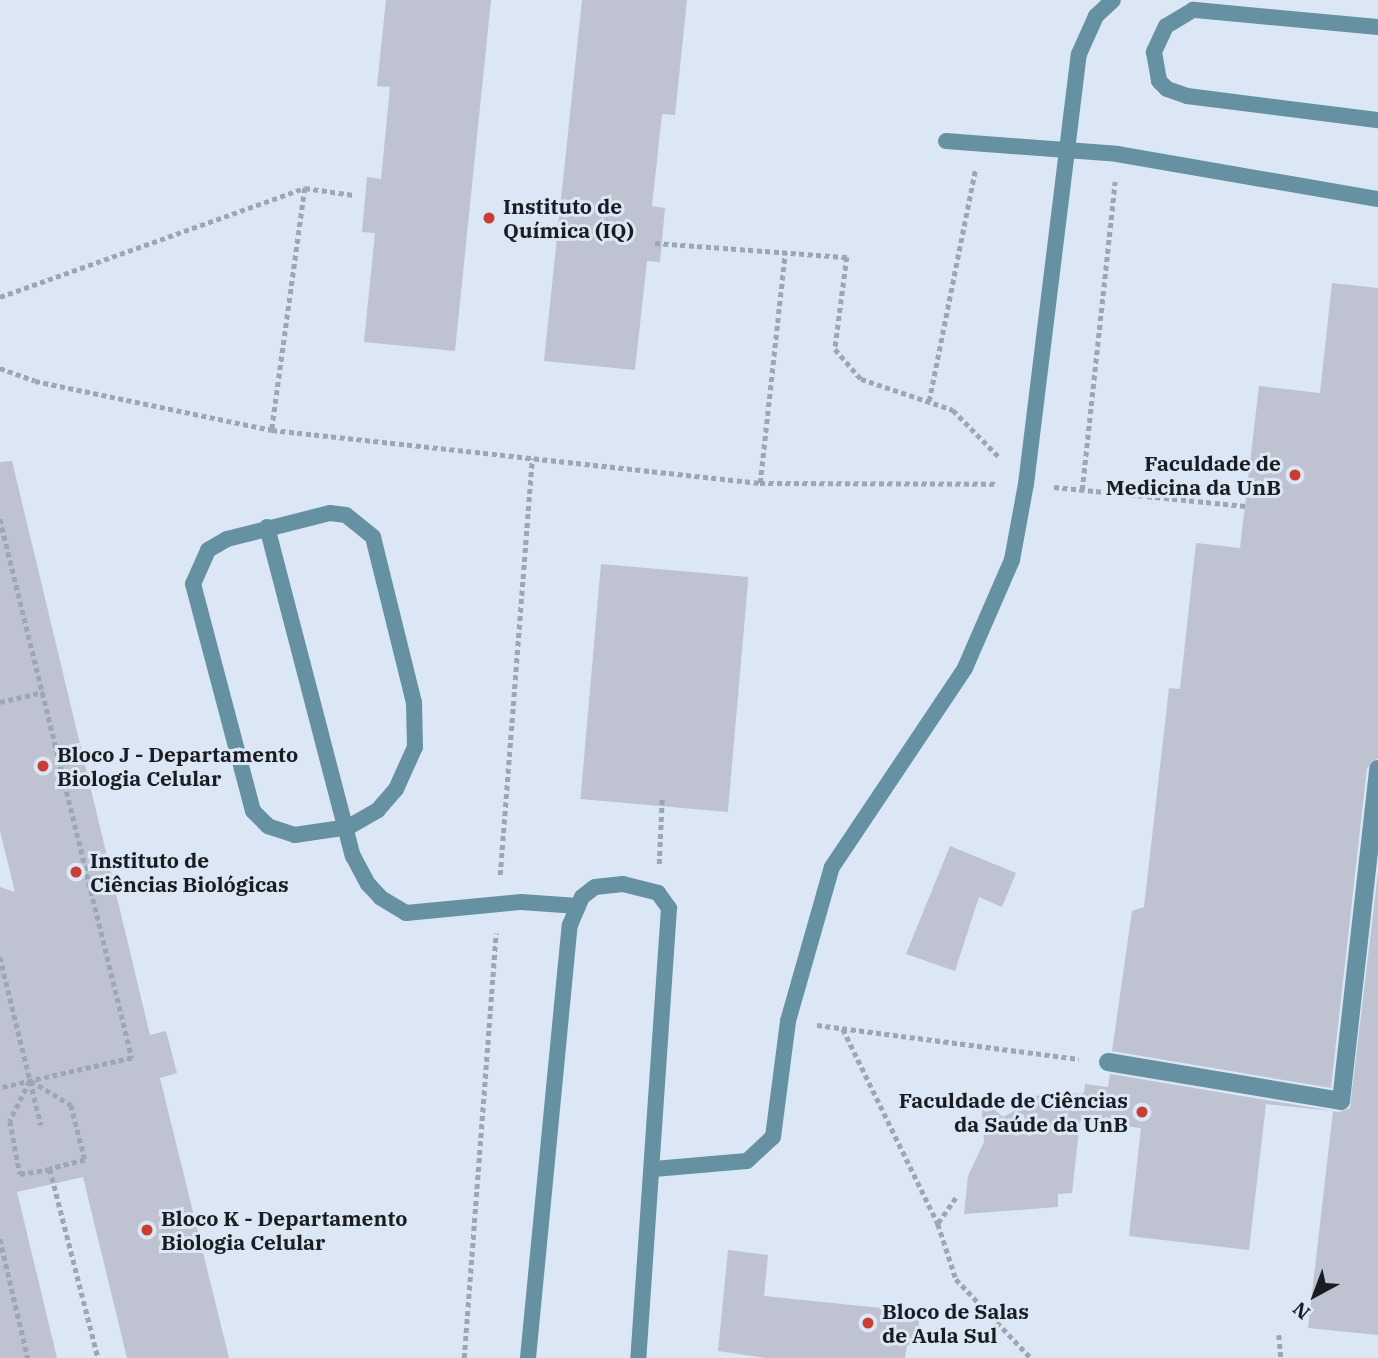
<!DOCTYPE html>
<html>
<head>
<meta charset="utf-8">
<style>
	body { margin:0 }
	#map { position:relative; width:1378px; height:1358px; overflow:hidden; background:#dbe7f4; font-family:"IBM Plex Serif",serif }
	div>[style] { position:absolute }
	.building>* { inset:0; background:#bfc2d1; transform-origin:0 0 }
	.path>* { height:4.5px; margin-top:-2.25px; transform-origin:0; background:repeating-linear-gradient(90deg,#9da7b1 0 5px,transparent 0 8.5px) }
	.service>* { height:16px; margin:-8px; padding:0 8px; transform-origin:8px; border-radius:8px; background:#6591a3 }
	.pedestrian>* { height:18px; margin:-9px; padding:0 9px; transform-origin:9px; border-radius:9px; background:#6591a3 }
	.dots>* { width:19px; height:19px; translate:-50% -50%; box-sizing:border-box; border:4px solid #dbe7f4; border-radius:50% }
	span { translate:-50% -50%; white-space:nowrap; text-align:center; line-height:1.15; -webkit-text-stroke:6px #dbe7f4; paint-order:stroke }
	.poi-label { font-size:21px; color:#191d22; font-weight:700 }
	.left { translate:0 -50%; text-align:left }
	.right { translate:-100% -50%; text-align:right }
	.north { position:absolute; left:1280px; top:1260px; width:70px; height:70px; -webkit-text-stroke:5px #dbe7f4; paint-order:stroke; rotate:221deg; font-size:19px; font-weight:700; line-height:28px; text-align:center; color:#191d22 }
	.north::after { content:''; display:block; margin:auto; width:24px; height:32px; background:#191d22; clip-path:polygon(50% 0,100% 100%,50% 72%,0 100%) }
</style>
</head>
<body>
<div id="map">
	<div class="building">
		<div style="clip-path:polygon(386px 0,491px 0,455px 351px,364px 342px,375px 233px,362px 232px,367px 177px,381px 179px,390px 87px,377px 86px)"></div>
		<div style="clip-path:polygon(582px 0,687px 0,675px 115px,662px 114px,652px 206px,665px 208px,660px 262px,647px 261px,635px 370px,544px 361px)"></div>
		<div style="clip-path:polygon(1332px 283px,1378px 288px,1378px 758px,1367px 768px,1331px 1088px,1112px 1051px,1132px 911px,1144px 907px,1169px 688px,1180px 689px,1196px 543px,1240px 548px,1259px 386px,1320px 393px)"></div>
		<div style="clip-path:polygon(12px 461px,150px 1035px,166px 1031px,177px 1073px,160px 1078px,229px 1358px,127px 1358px,83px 1177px,17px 1192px,57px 1358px,0 1358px,0 887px,15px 892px,0 831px,0 462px)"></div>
		<div style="left:601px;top:564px;width:148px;height:236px;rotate:5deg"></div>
		<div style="clip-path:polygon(950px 846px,1016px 873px,1002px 907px,979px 897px,955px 971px,906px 954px)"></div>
		<div style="clip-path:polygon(1378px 872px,1378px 1335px,1308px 1328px,1333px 1111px,1266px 1104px,1249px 1250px,1129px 1236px,1141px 1128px,1080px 1121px,1072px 1193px,1058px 1194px,1058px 1207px,964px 1214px,968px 1176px,984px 1142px,981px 1097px,1003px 1117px,1016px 1110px,1016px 1097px,1084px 1093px,1085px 1084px,1108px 1087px,1110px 1074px,1339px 1112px,1350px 1108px)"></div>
		<div style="clip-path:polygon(728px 1250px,768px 1255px,764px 1296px,920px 1312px,917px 1346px,907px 1345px,905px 1358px,766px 1358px,718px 1351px)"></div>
	</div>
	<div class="path">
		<div style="left:305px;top:188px;width:49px;rotate:8.3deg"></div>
		<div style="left:655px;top:243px;width:193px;rotate:4.2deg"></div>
		<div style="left:847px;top:257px;width:93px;rotate:97.4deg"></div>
		<div style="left:835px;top:349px;width:40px;rotate:49deg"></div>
		<div style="left:861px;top:379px;width:97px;rotate:18.6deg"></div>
		<div style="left:953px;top:410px;width:67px;rotate:45.6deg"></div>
		<div style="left:0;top:297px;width:324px;rotate:-19.7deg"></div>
		<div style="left:305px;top:188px;width:244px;rotate:97.8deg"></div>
		<div style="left:272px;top:430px;width:491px;rotate:6.2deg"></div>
		<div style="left:760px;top:483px;width:232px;rotate:-83.8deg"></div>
		<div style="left:0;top:368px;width:37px;rotate:20deg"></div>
		<div style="left:35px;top:381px;width:242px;rotate:11.7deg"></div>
		<div style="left:929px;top:401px;width:235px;rotate:-78.7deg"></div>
		<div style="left:760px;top:483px;width:237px;rotate:0.2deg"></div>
		<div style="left:1054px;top:487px;width:192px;rotate:5.7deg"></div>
		<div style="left:1082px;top:490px;width:310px;rotate:-83.9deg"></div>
		<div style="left:0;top:519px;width:555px;rotate:76.24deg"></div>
		<div style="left:132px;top:1058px;width:135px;rotate:167.2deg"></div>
		<div style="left:0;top:702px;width:44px;rotate:-13.1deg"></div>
		<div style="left:659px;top:864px;width:66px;rotate:-87.4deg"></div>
		<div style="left:500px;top:875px;width:418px;rotate:-85.6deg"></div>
		<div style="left:0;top:957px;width:173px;rotate:76.3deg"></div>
		<div style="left:817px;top:1025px;width:264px;rotate:7.4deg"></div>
		<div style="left:843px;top:1029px;width:217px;rotate:64deg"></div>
		<div style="left:30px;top:1081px;width:45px;rotate:116.6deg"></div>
		<div style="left:10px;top:1121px;width:54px;rotate:79.3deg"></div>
		<div style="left:20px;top:1174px;width:30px;rotate:-9deg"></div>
		<div style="left:50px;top:1169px;width:195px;rotate:75.7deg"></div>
		<div style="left:31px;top:1081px;width:47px;rotate:31deg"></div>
		<div style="left:71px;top:1105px;width:57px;rotate:75.7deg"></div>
		<div style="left:85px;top:1160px;width:36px;rotate:166deg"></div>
		<div style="left:956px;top:1198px;width:32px;rotate:125deg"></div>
		<div style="left:938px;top:1224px;width:58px;rotate:71.9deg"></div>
		<div style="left:956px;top:1279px;width:109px;rotate:46.5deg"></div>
		<div style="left:0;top:1239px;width:122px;rotate:76.8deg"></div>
		<div style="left:1279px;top:1335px;width:23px;rotate:85deg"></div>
		<div style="left:464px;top:1358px;width:426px;rotate:-85.7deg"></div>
	</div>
	<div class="service">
		<div style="left:1378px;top:27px;width:186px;rotate:-174.7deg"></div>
		<div style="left:1193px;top:10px;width:31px;rotate:149deg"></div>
		<div style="left:1166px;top:26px;width:29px;rotate:115deg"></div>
		<div style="left:1154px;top:52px;width:29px;rotate:80deg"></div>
		<div style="left:1159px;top:81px;width:11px;rotate:45deg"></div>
		<div style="left:1167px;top:89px;width:21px;rotate:19deg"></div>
		<div style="left:1187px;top:96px;width:193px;rotate:7.2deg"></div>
		<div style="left:946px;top:141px;width:171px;rotate:4.3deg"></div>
		<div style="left:1117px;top:154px;width:265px;rotate:9.8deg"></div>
		<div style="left:330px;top:513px;width:16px;rotate:7deg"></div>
		<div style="left:346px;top:515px;width:35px;rotate:39deg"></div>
		<div style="left:373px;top:537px;width:171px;rotate:76.1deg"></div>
		<div style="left:414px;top:703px;width:44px;rotate:88.7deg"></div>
		<div style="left:415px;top:747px;width:46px;rotate:114.3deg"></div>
		<div style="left:396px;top:789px;width:28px;rotate:131deg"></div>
		<div style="left:378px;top:810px;width:34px;rotate:150deg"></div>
		<div style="left:349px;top:827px;width:55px;rotate:171.6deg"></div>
		<div style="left:295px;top:835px;width:28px;rotate:-162deg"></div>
		<div style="left:268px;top:826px;width:21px;rotate:-135deg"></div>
		<div style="left:253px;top:811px;width:235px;rotate:-104.8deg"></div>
		<div style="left:193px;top:584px;width:37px;rotate:-66deg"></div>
		<div style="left:208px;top:550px;width:22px;rotate:-30deg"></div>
		<div style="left:227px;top:539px;width:106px;rotate:-14.2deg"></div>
		<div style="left:267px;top:527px;width:340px;rotate:75.4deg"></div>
		<div style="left:353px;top:856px;width:32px;rotate:62deg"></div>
		<div style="left:368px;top:884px;width:19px;rotate:47deg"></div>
		<div style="left:381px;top:898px;width:29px;rotate:31deg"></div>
		<div style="left:406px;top:913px;width:116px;rotate:-5.5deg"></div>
		<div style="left:521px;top:902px;width:57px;rotate:4deg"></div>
		<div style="left:654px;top:1169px;width:93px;rotate:-4.9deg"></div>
		<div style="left:747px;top:1161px;width:35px;rotate:-43deg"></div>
		<div style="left:773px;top:1137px;width:117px;rotate:-82.6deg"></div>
		<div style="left:788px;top:1021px;width:160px;rotate:-74.1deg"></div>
		<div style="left:832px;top:867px;width:239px;rotate:-56.2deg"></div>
		<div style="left:965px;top:668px;width:118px;rotate:-66.5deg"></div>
		<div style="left:1012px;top:560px;width:77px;rotate:-79.6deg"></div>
		<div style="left:1026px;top:484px;width:433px;rotate:-83deg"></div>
		<div style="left:1079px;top:54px;width:42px;rotate:-65.9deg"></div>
		<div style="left:1096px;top:16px;width:23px;rotate:-43deg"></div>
		<div style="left:528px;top:1358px;width:435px;rotate:-84.5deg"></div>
		<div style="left:570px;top:925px;width:30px;rotate:-67deg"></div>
		<div style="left:582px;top:897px;width:16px;rotate:-38deg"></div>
		<div style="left:595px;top:887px;width:28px;rotate:-6deg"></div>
		<div style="left:623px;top:884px;width:36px;rotate:14deg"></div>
		<div style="left:658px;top:893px;width:19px;rotate:54deg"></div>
		<div style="left:669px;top:908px;width:451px;rotate:93.9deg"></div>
	</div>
	<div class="pedestrian">
		<div style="left:1108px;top:1062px;width:236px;rotate:9.5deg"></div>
		<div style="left:1341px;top:1101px;width:334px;rotate:-83.6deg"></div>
	</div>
	<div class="dots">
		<div style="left:489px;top:218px;background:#ca3d34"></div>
		<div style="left:1295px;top:475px;background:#ca3d34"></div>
		<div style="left:43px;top:766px;background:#ca3d34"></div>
		<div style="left:76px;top:872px;background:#ca3d34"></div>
		<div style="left:1142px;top:1112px;background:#ca3d34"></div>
		<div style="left:147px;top:1230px;background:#ca3d34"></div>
		<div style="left:868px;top:1323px;background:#ca3d34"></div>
	</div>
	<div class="poi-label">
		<span class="left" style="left:503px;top:218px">Instituto de<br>Química (IQ)</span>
		<span class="right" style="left:1281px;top:475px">Faculdade de<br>Medicina da UnB</span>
		<span class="left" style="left:57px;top:766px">Bloco J - Departamento<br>Biologia Celular</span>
		<span class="left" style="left:90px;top:872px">Instituto de<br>Ciências Biológicas</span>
		<span class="right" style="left:1128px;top:1112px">Faculdade de Ciências<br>da Saúde da UnB</span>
		<span class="left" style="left:161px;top:1230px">Bloco K - Departamento<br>Biologia Celular</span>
		<span class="left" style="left:882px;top:1323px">Bloco de Salas<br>de Aula Sul</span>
	</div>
	<div class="north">N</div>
</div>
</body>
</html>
